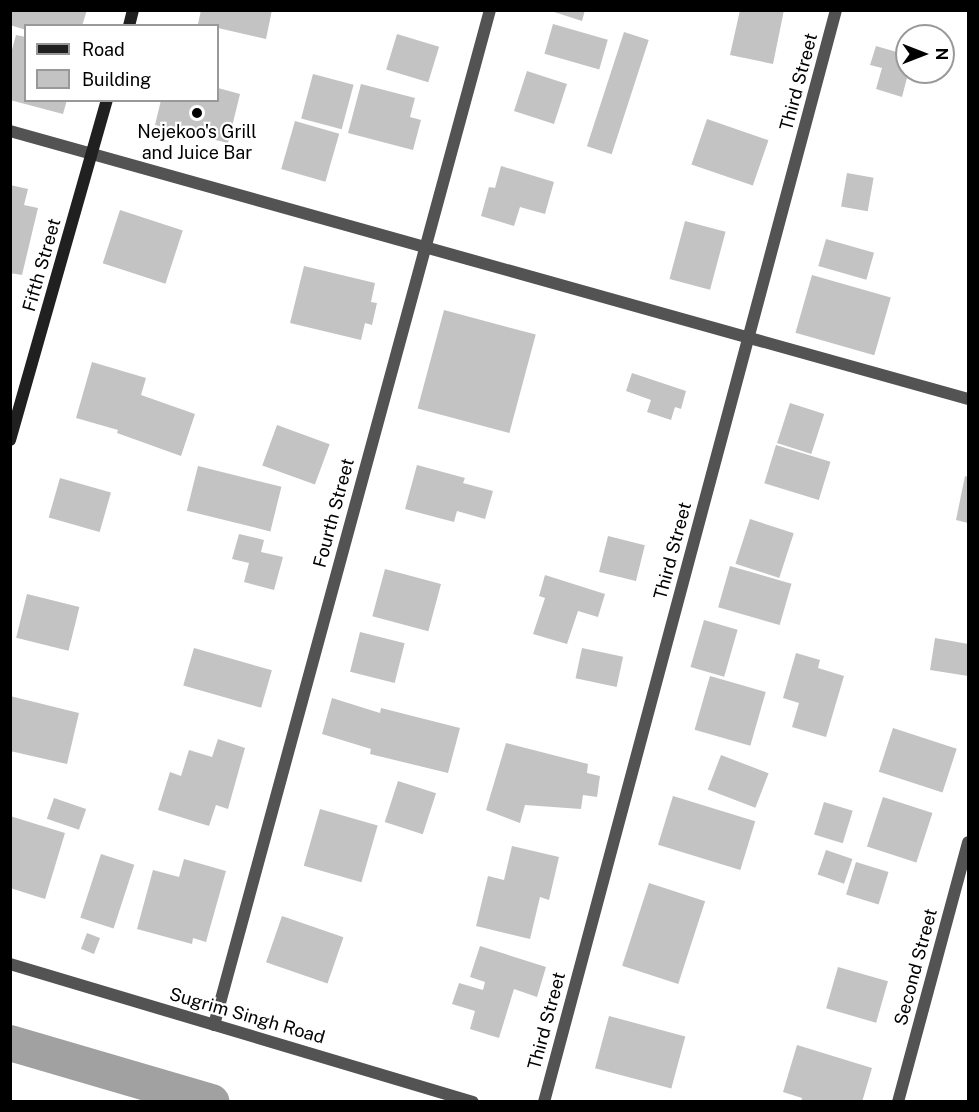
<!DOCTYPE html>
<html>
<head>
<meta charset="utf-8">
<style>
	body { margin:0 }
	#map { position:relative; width:979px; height:1112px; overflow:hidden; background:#fff; font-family:"Public Sans",sans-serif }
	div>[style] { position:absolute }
	.canal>* { height:36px; margin:-18px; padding:0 18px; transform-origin:18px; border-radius:18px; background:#a1a1a1 }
	.building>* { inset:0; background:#c3c3c3; transform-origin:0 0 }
	.street>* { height:12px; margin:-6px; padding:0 6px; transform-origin:6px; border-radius:6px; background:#535353 }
	.secondary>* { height:12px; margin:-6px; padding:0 6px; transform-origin:6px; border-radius:6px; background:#202020 }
	.dots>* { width:16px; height:16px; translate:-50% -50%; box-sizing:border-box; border:3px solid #fff; border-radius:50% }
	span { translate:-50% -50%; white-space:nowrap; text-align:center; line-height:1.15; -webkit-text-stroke:4.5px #fff; paint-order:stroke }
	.street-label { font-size:18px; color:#000 }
	.poi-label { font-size:18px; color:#000 }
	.frame { position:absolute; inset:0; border:12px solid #000; pointer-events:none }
	.legend { position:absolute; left:24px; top:24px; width:195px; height:78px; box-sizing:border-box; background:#fff; border:2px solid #999; margin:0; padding:8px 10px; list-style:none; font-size:18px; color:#000 }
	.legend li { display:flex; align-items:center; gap:12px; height:30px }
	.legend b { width:30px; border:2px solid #999 }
	.north { position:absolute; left:895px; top:24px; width:60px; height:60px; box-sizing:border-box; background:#fff; border:2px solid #999; border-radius:50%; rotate:90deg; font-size:16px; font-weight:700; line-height:24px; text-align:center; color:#000 }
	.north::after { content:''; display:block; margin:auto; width:21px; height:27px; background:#000; clip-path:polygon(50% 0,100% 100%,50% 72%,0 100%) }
</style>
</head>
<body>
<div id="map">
	<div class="canal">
		<div style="left:10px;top:1043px;width:210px;rotate:16.3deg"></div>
	</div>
	<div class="building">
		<div style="clip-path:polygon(10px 10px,87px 10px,82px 26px,26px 26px,26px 30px,10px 25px)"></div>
		<div style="clip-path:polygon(201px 10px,272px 10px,266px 39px,218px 28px,218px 26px,198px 24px)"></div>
		<div style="clip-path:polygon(548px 10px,585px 10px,582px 21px)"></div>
		<div style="clip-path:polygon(740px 10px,784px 10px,773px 64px,730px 55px)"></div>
		<div style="left:553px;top:24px;width:57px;height:31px;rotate:16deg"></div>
		<div style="left:624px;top:32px;width:26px;height:120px;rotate:18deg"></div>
		<div style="left:397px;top:34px;width:44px;height:37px;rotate:17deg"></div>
		<div style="clip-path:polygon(16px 35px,26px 37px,26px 100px,67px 100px,63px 114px,10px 100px,10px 57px)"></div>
		<div style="clip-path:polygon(876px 46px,907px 55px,907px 72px,922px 72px,919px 81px,907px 78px,902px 97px,876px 89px,882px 68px,870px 65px)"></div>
		<div style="left:527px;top:71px;width:42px;height:42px;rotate:18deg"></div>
		<div style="left:313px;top:74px;width:42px;height:46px;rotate:15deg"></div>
		<div style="clip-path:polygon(361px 84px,415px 98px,410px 117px,421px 120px,413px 150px,348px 133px)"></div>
		<div style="clip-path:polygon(218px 88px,240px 94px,228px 143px,155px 125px,161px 100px,218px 100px)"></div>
		<div style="left:707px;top:119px;width:65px;height:48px;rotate:19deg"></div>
		<div style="left:295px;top:121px;width:46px;height:50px;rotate:16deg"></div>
		<div style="clip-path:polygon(501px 166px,554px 182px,545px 214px,520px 207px,514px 226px,481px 216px,489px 187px,495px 188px)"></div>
		<div style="left:847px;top:173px;width:27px;height:34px;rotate:10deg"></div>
		<div style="clip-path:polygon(10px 185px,28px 189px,24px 205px,38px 208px,22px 275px,10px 273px)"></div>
		<div style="left:120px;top:210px;width:66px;height:56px;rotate:18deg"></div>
		<div style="left:685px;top:221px;width:42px;height:60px;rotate:15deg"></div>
		<div style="left:826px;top:239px;width:50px;height:28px;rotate:16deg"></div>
		<div style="clip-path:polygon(304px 266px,375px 283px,371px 302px,377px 303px,372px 325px,365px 323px,361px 340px,290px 323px)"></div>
		<div style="left:812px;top:275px;width:82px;height:60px;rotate:16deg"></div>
		<div style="left:444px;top:310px;width:95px;height:102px;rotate:15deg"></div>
		<div style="clip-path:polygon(92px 362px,146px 378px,141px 395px,195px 414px,181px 456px,117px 433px,118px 430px,76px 418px)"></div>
		<div style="clip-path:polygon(632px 373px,686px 391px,681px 409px,675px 407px,671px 420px,647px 412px,651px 400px,626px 391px)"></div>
		<div style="left:790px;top:403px;width:36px;height:42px;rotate:18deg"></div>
		<div style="left:277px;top:425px;width:56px;height:43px;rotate:20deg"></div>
		<div style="left:776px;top:445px;width:57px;height:40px;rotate:17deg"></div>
		<div style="clip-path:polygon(417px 465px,465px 478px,463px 483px,493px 491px,485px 519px,457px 511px,454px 522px,405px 509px)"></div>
		<div style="left:198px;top:466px;width:86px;height:46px;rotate:14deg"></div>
		<div style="clip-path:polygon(965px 476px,968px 477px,968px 523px,956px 520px)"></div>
		<div style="left:60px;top:478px;width:53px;height:41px;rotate:16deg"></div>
		<div style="left:750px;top:519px;width:46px;height:47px;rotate:18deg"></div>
		<div style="clip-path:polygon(239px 534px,264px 540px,261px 552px,283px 557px,274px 590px,244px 582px,249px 563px,232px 559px)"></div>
		<div style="left:608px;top:536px;width:38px;height:37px;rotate:14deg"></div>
		<div style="left:730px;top:566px;width:64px;height:43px;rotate:16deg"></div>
		<div style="left:385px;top:569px;width:58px;height:49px;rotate:15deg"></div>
		<div style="clip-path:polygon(545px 575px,605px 594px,598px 617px,578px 611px,567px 644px,533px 634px,545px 598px,539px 596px)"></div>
		<div style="left:27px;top:594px;width:54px;height:45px;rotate:14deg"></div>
		<div style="left:704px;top:620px;width:35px;height:49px;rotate:16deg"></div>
		<div style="left:360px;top:632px;width:46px;height:41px;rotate:14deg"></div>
		<div style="clip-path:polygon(935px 638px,968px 644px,968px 676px,930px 670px)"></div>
		<div style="left:194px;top:648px;width:81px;height:39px;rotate:16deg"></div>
		<div style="left:582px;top:648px;width:42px;height:31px;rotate:12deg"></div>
		<div style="clip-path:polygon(796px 653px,820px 660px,818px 668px,844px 676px,826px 737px,792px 727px,799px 703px,783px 698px)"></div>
		<div style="left:710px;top:676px;width:58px;height:56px;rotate:16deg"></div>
		<div style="clip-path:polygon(10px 696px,79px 713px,67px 764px,10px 751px)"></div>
		<div style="clip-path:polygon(332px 698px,380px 713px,381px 708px,460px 728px,448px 773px,370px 754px,371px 749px,322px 734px)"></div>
		<div style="left:893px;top:728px;width:67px;height:46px;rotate:18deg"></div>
		<div style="clip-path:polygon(218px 739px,245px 748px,228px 809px,216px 805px,209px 826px,158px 810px,170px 772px,181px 776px,189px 750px,212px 757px)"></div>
		<div style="clip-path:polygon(506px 743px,588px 764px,587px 773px,600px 776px,597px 797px,583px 795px,581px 809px,525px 805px,520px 823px,486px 810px)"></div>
		<div style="left:721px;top:755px;width:51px;height:37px;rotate:21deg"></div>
		<div style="left:398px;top:781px;width:40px;height:43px;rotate:18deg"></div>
		<div style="left:673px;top:796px;width:86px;height:51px;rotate:17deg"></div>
		<div style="left:883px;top:797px;width:52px;height:52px;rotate:18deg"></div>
		<div style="left:54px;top:798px;width:34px;height:22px;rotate:19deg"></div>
		<div style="left:824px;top:802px;width:30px;height:34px;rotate:17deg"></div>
		<div style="left:320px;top:809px;width:60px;height:59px;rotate:16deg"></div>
		<div style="clip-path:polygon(10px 816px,65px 833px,45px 899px,10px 888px)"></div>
		<div style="clip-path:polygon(512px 846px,559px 857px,549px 900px,540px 897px,530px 939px,476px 926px,488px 876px,504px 880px)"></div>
		<div style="left:826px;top:850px;width:28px;height:26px;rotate:19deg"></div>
		<div style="left:101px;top:854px;width:35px;height:67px;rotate:18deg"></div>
		<div style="clip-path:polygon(184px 859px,226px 871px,206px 942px,193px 938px,192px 944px,137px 929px,153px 870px,179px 877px)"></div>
		<div style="left:856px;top:862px;width:34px;height:34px;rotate:17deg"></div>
		<div style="left:649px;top:883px;width:59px;height:87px;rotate:18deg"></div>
		<div style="left:282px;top:916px;width:65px;height:49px;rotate:19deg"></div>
		<div style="left:87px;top:933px;width:14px;height:17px;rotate:21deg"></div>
		<div style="clip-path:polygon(480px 946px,546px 967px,537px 997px,514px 989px,499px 1038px,470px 1029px,475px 1011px,452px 1004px,459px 983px,483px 990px,485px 982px,470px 977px)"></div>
		<div style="left:838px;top:967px;width:52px;height:43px;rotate:16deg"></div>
		<div style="left:609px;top:1016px;width:79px;height:54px;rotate:15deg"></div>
		<div style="clip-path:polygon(797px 1045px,872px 1068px,862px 1102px,801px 1102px,802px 1098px,783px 1092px)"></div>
	</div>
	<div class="street">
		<div style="left:10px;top:131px;width:995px;rotate:15.63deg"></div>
		<div style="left:10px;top:964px;width:483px;rotate:16.6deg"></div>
		<div style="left:214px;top:1025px;width:1052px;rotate:-74.79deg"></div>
		<div style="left:544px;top:1102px;width:1130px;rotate:-75.03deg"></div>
		<div style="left:898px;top:1102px;width:269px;rotate:-74.9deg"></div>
	</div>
	<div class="secondary">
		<div style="left:129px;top:26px;width:16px;rotate:-76deg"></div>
		<div style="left:10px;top:440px;width:354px;rotate:-74.1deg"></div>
	</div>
	<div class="dots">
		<div style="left:197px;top:113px;background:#000"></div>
	</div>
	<div class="street-label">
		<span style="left:799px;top:82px;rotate:-75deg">Third Street</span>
		<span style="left:42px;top:265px;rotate:-74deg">Fifth Street</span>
		<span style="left:334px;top:513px;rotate:-75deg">Fourth Street</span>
		<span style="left:673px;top:551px;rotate:-75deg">Third Street</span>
		<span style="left:916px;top:967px;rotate:-75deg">Second Street</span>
		<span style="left:247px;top:1016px;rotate:16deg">Sugrim Singh Road</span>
		<span style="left:547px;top:1021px;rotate:-75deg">Third Street</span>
	</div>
	<div class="poi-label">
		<span style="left:197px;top:143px">Nejekoo's Grill<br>and Juice Bar</span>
	</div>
	<div class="frame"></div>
	<ul class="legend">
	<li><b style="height:8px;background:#202020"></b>Road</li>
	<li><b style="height:16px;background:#c3c3c3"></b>Building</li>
	</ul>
	<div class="north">N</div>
</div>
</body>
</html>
